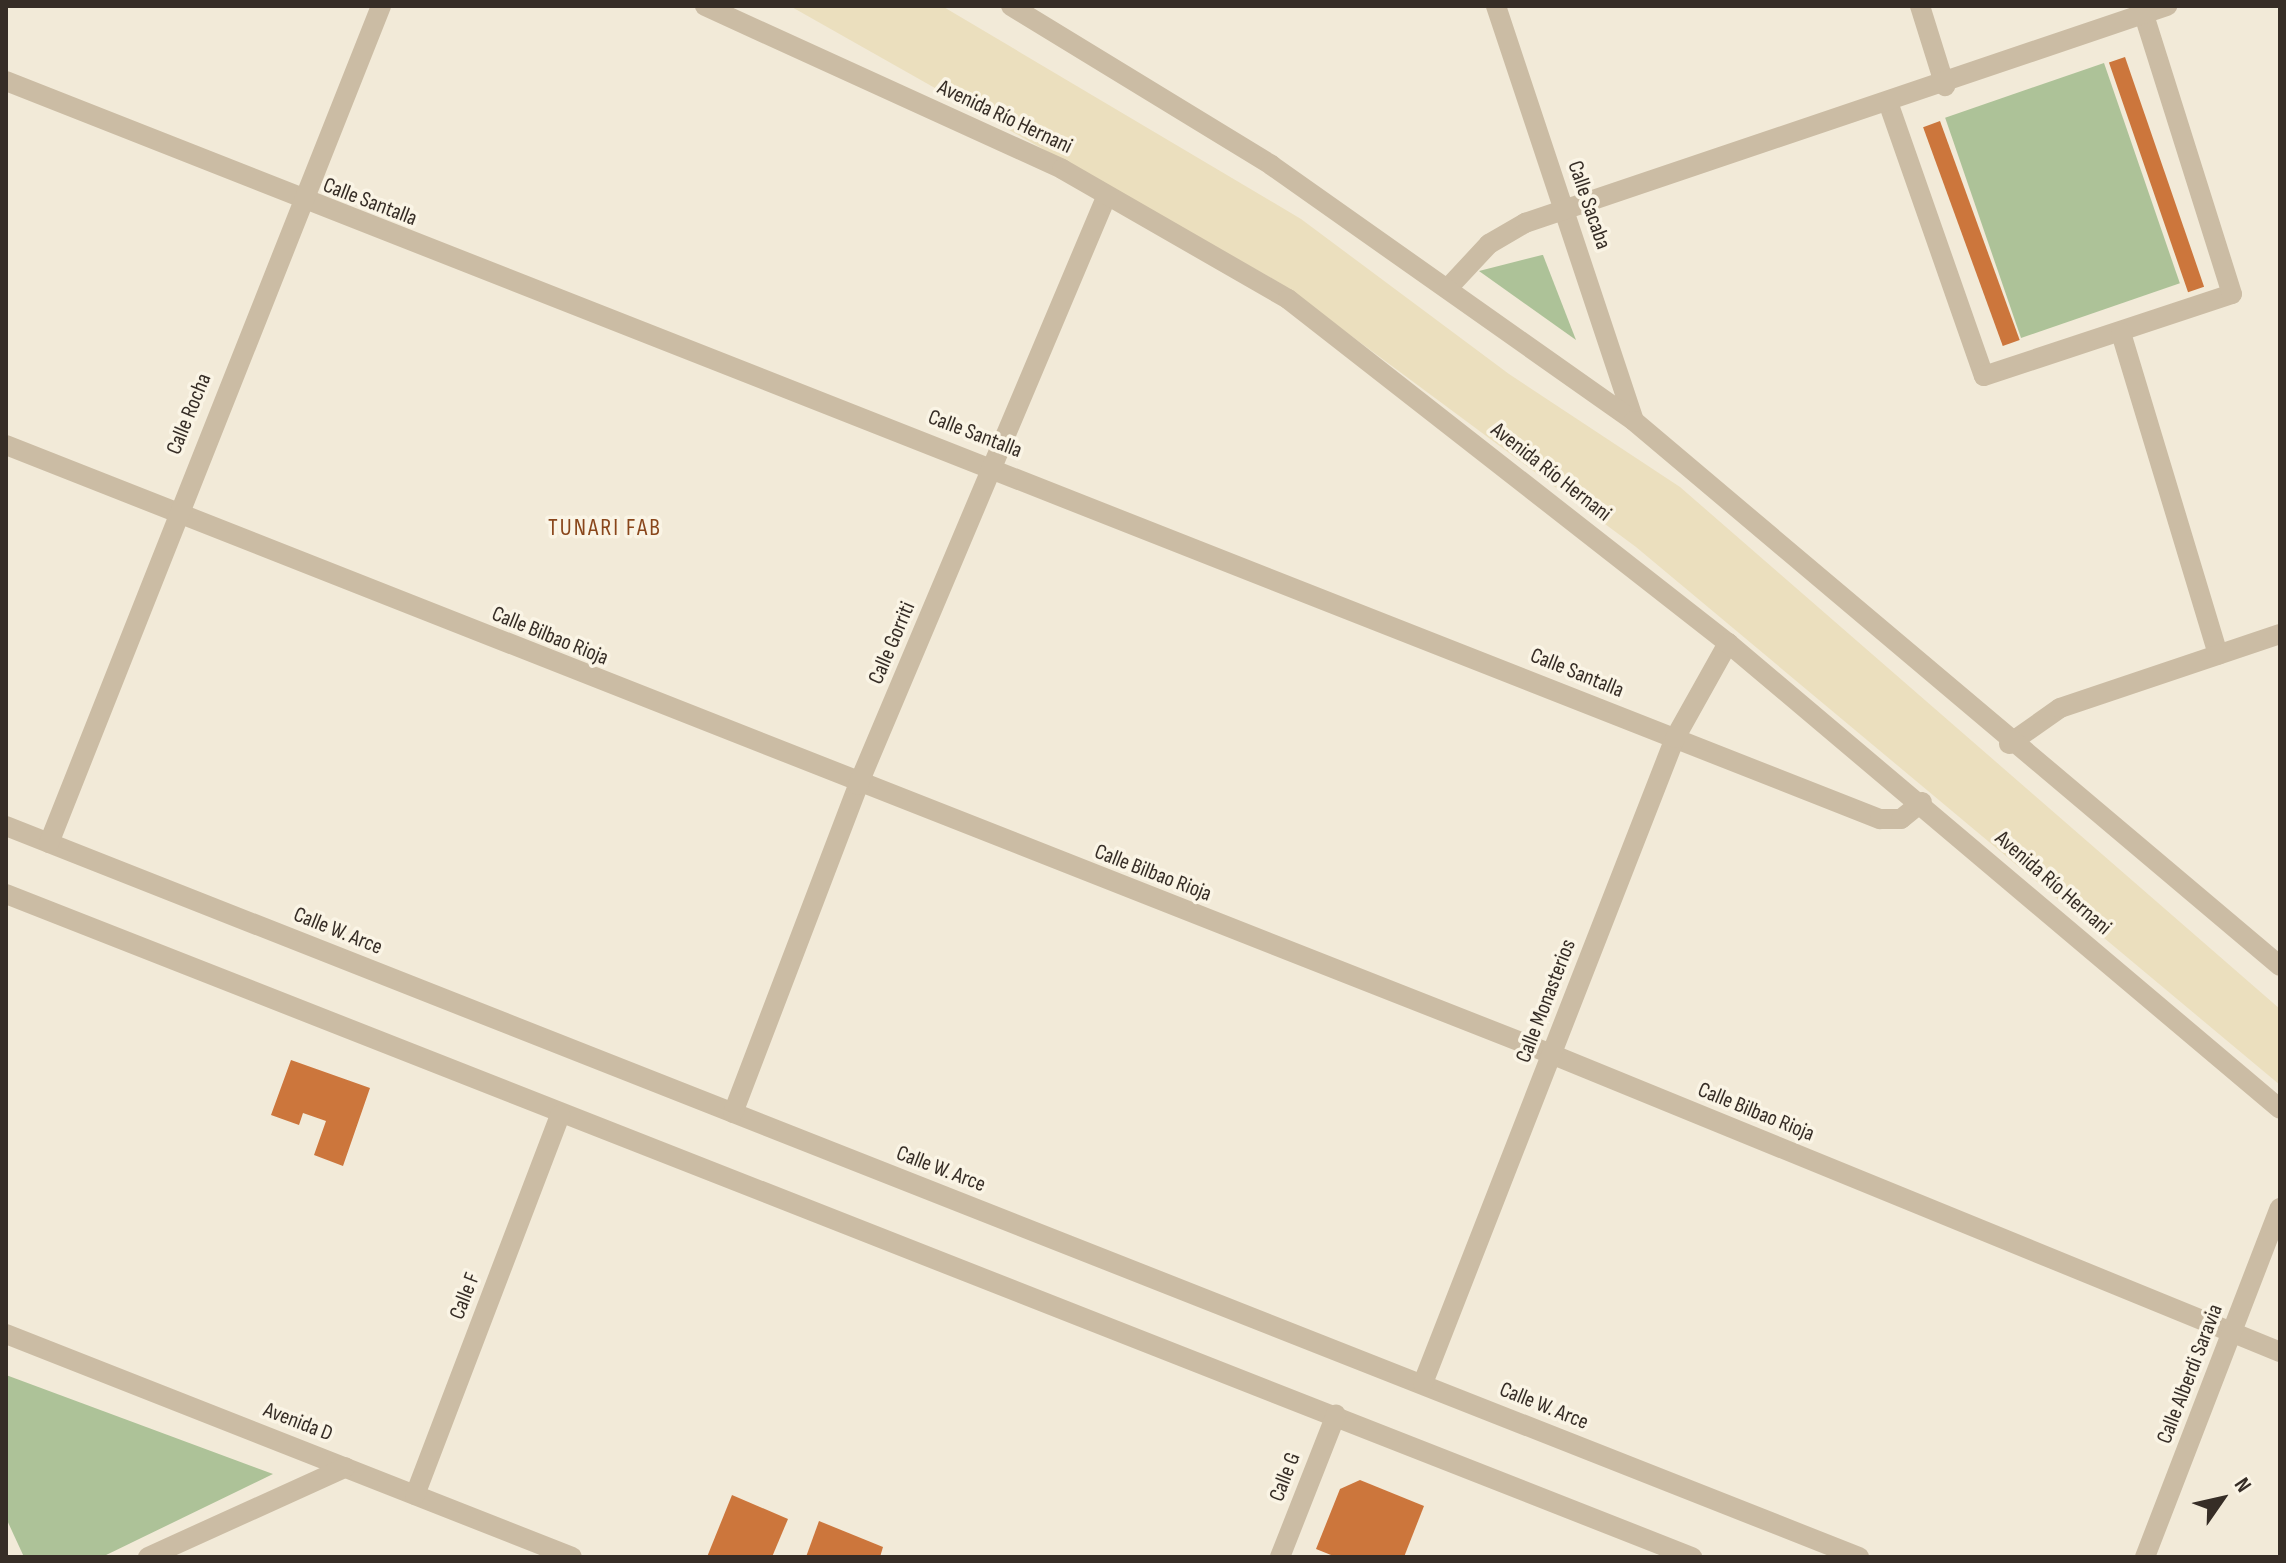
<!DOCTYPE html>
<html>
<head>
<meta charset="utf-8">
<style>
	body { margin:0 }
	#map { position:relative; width:2286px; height:1563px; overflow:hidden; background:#f2ead8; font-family:"Sofia Sans Condensed",sans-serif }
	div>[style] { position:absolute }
	.green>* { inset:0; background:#adc298; transform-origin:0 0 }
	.plaza>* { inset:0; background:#ebdfbe }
	.building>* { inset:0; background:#cc763c; transform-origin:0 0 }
	.minor>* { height:20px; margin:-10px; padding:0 10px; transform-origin:10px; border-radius:10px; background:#cbbca4 }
	.tertiary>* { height:20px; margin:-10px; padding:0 10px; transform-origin:10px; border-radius:10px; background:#cbbca4 }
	span { translate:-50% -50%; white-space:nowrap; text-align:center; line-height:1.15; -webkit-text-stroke:7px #faf4e5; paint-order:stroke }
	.street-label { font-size:22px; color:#362d26 }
	.neighbourhood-label { font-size:24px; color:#89461b; letter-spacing:2px }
	.frame { position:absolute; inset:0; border:8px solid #362d26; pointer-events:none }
	.north { position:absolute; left:2182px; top:1459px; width:80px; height:80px; -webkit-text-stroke:6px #faf4e5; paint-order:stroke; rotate:56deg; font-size:22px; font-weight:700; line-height:32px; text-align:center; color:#362d26 }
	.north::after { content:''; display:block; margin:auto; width:28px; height:36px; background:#362d26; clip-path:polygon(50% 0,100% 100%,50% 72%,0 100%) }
</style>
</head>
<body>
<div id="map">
	<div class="green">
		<div style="left:2104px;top:63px;width:233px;height:168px;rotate:71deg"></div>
		<div style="clip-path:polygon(1542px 255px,1543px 255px,1576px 340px,1479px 271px)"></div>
		<div style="clip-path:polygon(6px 1375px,273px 1474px,102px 1557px,24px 1557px,6px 1518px)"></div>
	</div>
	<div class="plaza">
		<div style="clip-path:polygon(790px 6px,942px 6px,1301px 219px,1509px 374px,1680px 487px,2280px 1009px,2280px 1085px,1636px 547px,1280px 283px)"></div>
	</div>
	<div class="building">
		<div style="left:2125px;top:57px;width:243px;height:17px;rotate:71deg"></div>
		<div style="left:1940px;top:121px;width:233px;height:18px;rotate:70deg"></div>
		<div style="clip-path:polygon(291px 1060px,370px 1088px,343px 1166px,314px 1155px,326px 1121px,303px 1113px,299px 1125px,271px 1115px)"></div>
		<div style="clip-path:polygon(1360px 1480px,1424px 1506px,1404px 1557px,1336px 1557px,1316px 1549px,1340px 1489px)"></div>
		<div style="clip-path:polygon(732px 1495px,788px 1519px,772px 1557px,707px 1557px)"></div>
		<div style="clip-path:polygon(819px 1521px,883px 1547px,880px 1557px,806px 1557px)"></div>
	</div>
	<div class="minor">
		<div style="left:1496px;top:6px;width:437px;rotate:71.6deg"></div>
		<div style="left:1920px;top:6px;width:84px;rotate:72.6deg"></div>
		<div style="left:6px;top:81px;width:2014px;rotate:21.5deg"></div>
		<div style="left:1880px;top:819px;width:21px"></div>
		<div style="left:1901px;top:819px;width:27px;rotate:-39deg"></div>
		<div style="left:1889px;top:105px;width:287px;rotate:70.7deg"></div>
		<div style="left:1984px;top:376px;width:261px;rotate:-18.3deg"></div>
		<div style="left:2232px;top:294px;width:302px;rotate:-107.5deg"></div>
		<div style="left:1448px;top:288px;width:60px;rotate:-47deg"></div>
		<div style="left:1489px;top:244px;width:42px;rotate:-30.3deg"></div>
		<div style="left:1525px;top:223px;width:678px;rotate:-18.68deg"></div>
		<div style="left:2121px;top:333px;width:336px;rotate:73.2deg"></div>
		<div style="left:6px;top:445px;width:1661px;rotate:21.51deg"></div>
		<div style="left:1551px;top:1054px;width:788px;rotate:22.23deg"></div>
		<div style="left:2009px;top:744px;width:62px;rotate:-35.2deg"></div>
		<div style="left:2060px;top:708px;width:232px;rotate:-18.6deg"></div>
		<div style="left:6px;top:826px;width:1992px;rotate:21.53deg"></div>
		<div style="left:49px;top:843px;width:900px;rotate:-68.36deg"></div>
		<div style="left:6px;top:894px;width:1812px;rotate:21.47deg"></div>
		<div style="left:733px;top:1113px;width:351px;rotate:-69.1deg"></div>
		<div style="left:858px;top:785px;width:640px;rotate:-67.12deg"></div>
		<div style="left:6px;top:1334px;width:608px;rotate:21.5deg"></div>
		<div style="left:1423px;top:1383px;width:692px;rotate:-68.66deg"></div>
		<div style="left:1675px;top:738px;width:109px;rotate:-60.8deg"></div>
		<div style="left:415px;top:1495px;width:407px;rotate:-69.1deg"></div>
		<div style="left:148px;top:1557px;width:217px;rotate:-24.4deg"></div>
		<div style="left:1280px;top:1557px;width:153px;rotate:-68.5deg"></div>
		<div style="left:2145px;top:1557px;width:374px;rotate:-68.9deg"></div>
	</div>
	<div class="tertiary">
		<div style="left:705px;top:6px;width:392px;rotate:24.5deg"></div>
		<div style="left:1062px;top:169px;width:261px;rotate:29.9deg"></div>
		<div style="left:1288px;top:299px;width:559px;rotate:38.02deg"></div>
		<div style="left:1728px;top:643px;width:722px;rotate:40.17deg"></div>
		<div style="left:1011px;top:6px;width:305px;rotate:31.4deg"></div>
		<div style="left:1271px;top:165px;width:444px;rotate:35.2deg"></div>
		<div style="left:1634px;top:421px;width:845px;rotate:40.15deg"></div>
	</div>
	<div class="street-label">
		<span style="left:1005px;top:117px;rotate:25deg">Avenida Río Hernani</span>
		<span style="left:370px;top:202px;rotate:21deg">Calle Santalla</span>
		<span style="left:1589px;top:205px;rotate:71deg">Calle Sacaba</span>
		<span style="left:189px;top:414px;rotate:-68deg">Calle Rocha</span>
		<span style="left:975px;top:434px;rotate:21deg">Calle Santalla</span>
		<span style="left:1551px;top:472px;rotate:38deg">Avenida Río Hernani</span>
		<span style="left:550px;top:636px;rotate:22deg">Calle Bilbao Rioja</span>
		<span style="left:892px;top:643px;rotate:-67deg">Calle Gorriti</span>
		<span style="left:1577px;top:673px;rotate:22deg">Calle Santalla</span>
		<span style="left:1153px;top:873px;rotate:21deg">Calle Bilbao Rioja</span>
		<span style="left:2053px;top:883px;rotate:41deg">Avenida Río Hernani</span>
		<span style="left:338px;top:931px;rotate:22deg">Calle W. Arce</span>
		<span style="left:1546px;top:1001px;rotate:-69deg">Calle Monasterios</span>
		<span style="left:1756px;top:1112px;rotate:22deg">Calle Bilbao Rioja</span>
		<span style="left:941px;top:1169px;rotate:21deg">Calle W. Arce</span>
		<span style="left:465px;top:1296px;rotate:-69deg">Calle F</span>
		<span style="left:2190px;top:1374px;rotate:-69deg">Calle Alberdi Saravia</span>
		<span style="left:1544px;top:1406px;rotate:22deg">Calle W. Arce</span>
		<span style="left:298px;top:1422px;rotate:21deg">Avenida D</span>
		<span style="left:1285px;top:1477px;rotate:-69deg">Calle G</span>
	</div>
	<div class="neighbourhood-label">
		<span style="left:605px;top:528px">TUNARI FAB</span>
	</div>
	<div class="frame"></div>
	<div class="north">N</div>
</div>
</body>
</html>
